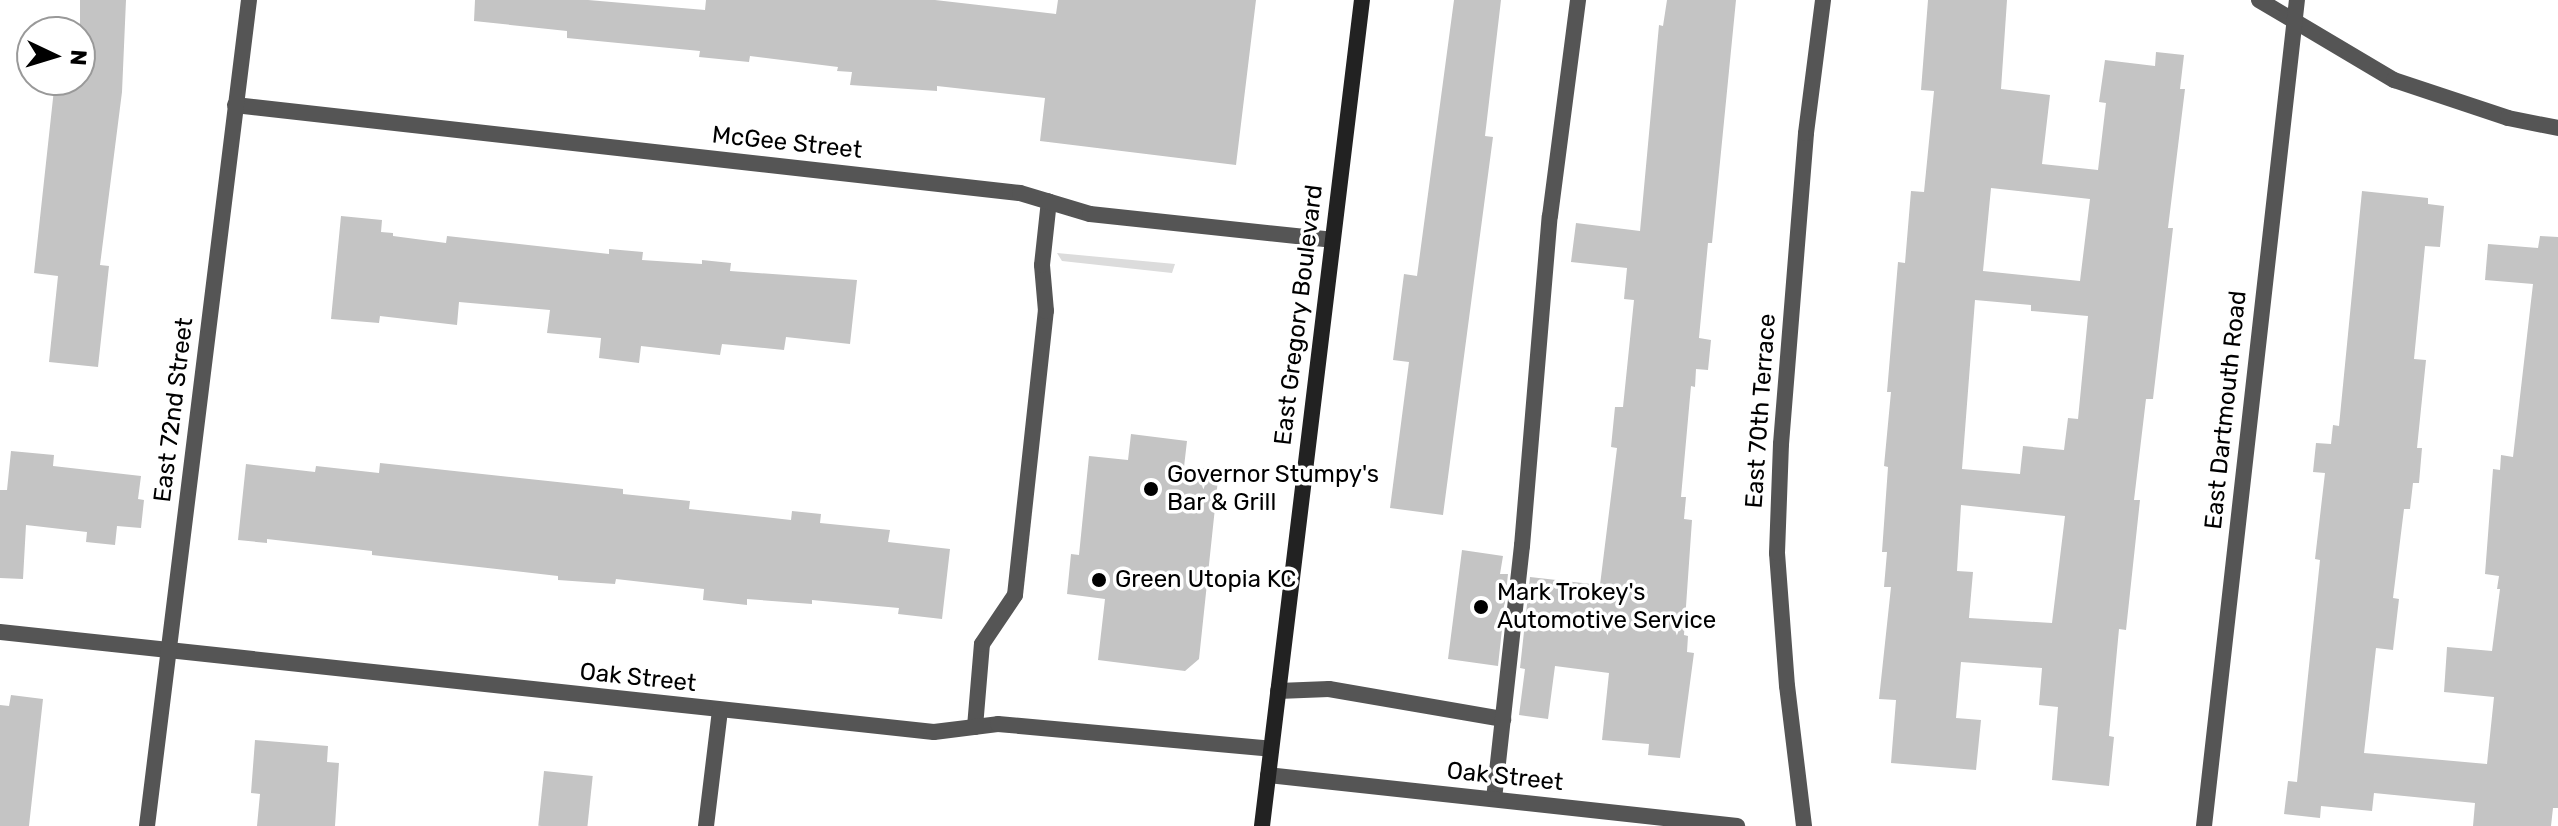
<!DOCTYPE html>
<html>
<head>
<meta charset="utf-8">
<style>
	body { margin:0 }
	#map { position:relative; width:2558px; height:826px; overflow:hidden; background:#fff; font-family:Rubik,sans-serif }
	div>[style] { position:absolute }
	.green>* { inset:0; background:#dcdcdc }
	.building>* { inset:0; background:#c4c4c4; transform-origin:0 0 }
	.service>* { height:16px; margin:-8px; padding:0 8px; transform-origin:8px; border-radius:8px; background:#555 }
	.minor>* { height:16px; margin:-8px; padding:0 8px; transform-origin:8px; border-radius:8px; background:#555 }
	.secondary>* { height:16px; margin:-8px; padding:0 8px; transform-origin:8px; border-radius:8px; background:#222 }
	.dots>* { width:22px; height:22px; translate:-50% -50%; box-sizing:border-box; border:4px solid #fff; border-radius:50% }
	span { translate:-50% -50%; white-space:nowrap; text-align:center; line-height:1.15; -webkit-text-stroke:7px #fff; paint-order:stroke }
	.street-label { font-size:24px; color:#000 }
	.poi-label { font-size:24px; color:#000 }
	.left { translate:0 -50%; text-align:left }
	.north { position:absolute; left:16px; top:16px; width:80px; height:80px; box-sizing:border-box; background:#fff; border:2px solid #999; border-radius:50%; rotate:94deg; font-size:22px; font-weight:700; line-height:32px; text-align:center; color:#000 }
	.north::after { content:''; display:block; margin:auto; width:28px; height:36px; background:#000; clip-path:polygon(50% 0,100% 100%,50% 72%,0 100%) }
</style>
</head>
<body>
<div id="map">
	<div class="green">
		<div style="clip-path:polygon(1057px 253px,1175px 264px,1172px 273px,1062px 261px)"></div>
	</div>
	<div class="building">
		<div style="clip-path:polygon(80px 0,126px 0,122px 92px,100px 265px,109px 266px,98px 367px,49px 362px,58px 276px,34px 273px,55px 80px,80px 80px)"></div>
		<div style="clip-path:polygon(475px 0,588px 0,705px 10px,706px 0,935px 0,1056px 14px,1058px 0,1256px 0,1236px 165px,1040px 141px,1045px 98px,937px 86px,937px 91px,850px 85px,852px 72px,837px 71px,838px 67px,750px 56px,749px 62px,699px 57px,700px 51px,567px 38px,567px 31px,474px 21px)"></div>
		<div style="clip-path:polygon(1454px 0,1501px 0,1485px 136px,1493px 137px,1443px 515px,1390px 508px,1409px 362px,1393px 360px,1404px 274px,1417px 276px)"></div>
		<div style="clip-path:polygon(1667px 0,1736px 0,1712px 243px,1708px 243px,1699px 338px,1711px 340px,1708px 370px,1696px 369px,1695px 387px,1691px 386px,1681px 497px,1686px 497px,1684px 519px,1692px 520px,1684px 635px,1688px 636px,1687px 652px,1694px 653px,1680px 758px,1648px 755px,1649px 744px,1602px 740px,1609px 673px,1555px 666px,1548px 719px,1519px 715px,1525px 669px,1520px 668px,1530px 577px,1600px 585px,1617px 448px,1611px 447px,1615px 407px,1623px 407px,1634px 300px,1624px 299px,1627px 268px,1571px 262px,1576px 223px,1640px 231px,1659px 25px,1663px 26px)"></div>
		<div style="clip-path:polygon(evenodd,1928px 0,2007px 0,2001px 89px,2050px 95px,2042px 164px,2098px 170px,2106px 103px,2099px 102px,2105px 60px,2155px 66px,2156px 52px,2184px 55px,2180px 89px,2185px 89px,2168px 228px,2173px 228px,2153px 399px,2146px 399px,2134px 500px,2140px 500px,2126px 630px,2119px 629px,2109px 736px,2114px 737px,2109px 786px,2052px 780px,2058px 707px,2039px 705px,2042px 668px,1961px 662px,1956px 718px,1981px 720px,1976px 770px,1891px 763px,1896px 700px,1879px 699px,1891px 587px,1884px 587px,1887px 552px,1882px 552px,1888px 467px,1884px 466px,1891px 392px,1887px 392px,1898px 262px,1905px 263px,1911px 191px,1924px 192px,1934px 91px,1921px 90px,1928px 0,1991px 188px,2090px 199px,2080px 281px,1983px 271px,1991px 188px,1928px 0,1975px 300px,2031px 305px,2031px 311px,2088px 316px,2078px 419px,2068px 418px,2064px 450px,2023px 446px,2020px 474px,1962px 469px,1975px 300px,1928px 0,1961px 505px,2065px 516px,2052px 623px,1969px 618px,1973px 572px,1957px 571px,1961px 505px)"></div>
		<div style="clip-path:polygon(2362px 191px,2428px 198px,2428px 204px,2444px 206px,2440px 247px,2425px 246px,2414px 359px,2426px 360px,2417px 448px,2422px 448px,2419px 483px,2413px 483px,2410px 509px,2404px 509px,2393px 598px,2399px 599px,2393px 650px,2376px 648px,2364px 753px,2487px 764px,2494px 697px,2444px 692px,2447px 647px,2492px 651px,2500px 589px,2497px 589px,2499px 576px,2485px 574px,2493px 469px,2500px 470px,2501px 455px,2513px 457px,2533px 284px,2485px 280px,2488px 244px,2538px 248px,2540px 236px,2558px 237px,2558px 808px,2553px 808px,2551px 826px,2473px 826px,2475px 803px,2374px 793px,2372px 811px,2321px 806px,2320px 818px,2284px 814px,2288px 781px,2297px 782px,2320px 560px,2315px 559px,2325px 473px,2313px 472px,2316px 443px,2331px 444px,2333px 425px,2339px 426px)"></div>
		<div style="clip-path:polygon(341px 216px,382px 220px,381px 232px,393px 233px,393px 236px,446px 243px,447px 236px,609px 254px,609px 249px,643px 252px,642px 260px,702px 264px,702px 260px,731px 263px,730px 271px,857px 280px,850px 344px,786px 337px,784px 350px,722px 344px,720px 355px,641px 346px,639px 363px,599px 358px,601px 338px,547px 333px,550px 310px,459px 302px,457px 325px,380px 316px,379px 323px,331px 319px)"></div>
		<div style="clip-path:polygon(1131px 434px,1187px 441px,1184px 467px,1219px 470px,1199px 659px,1185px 671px,1098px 660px,1105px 599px,1067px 594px,1071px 554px,1079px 555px,1089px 456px,1128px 460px)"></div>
		<div style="clip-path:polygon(11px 451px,54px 455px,53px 466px,141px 476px,138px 499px,144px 500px,141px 528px,117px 526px,115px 545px,86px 542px,87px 532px,26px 525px,23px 579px,0 578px,0 490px,7px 490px)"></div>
		<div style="clip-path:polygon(380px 463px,623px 489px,623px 494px,690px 501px,689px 509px,791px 520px,792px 511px,821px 514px,820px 523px,890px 530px,888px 542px,950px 549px,942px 619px,898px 614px,899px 608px,812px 600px,812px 604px,747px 599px,747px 605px,703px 600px,704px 589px,616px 579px,615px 584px,558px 580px,558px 576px,372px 555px,372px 551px,267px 539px,267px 543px,238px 540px,246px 464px,315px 472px,316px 466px,379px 473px)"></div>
		<div style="clip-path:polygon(1462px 550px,1503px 556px,1500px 574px,1508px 574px,1498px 666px,1448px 659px)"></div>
		<div style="clip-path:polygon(11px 695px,43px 699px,29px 826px,0 826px,0 705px,9px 706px)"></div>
		<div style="clip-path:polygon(255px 740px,328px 746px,327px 762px,339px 763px,335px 826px,257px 826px,260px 794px,251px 793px)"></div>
		<div style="left:544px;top:771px;width:49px;height:55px;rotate:6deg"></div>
	</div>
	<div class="service">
		<div style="left:1278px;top:691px;width:51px;rotate:-2.2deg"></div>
		<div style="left:1329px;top:689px;width:177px;rotate:9.8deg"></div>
		<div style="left:975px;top:727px;width:83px;rotate:-85.2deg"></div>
		<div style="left:982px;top:644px;width:59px;rotate:-56deg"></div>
		<div style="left:1015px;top:595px;width:286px;rotate:-83.8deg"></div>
		<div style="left:1046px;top:311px;width:46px;rotate:-95deg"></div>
		<div style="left:1042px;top:265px;width:64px;rotate:-83.8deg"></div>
		<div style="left:1494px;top:799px;width:255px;rotate:-83.7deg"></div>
	</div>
	<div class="minor">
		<div style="left:2259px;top:0;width:157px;rotate:30.7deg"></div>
		<div style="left:2394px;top:80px;width:120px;rotate:18.4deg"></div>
		<div style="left:2508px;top:118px;width:51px;rotate:11.3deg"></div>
		<div style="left:235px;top:105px;width:790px;rotate:6.4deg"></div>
		<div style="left:1020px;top:193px;width:73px;rotate:16.7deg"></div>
		<div style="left:1090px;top:214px;width:243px;rotate:6.1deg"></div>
		<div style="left:1522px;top:546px;width:331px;rotate:-85.2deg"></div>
		<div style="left:1550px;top:216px;width:218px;rotate:-82.6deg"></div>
		<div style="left:0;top:632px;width:939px;rotate:6.11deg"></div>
		<div style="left:934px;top:732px;width:64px;rotate:-7.1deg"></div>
		<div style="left:998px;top:724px;width:274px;rotate:5.2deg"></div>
		<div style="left:1268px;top:775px;width:472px;rotate:6.2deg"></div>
		<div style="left:147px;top:826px;width:832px;rotate:-82.96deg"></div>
		<div style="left:706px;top:826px;width:117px;rotate:-83.1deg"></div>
		<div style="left:1804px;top:826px;width:141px;rotate:-96.9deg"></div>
		<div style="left:1787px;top:686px;width:133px;rotate:-94.3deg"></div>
		<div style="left:1777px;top:553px;width:109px;rotate:-87.9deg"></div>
		<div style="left:1781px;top:444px;width:312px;rotate:-85.4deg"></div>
		<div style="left:1806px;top:133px;width:134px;rotate:-82.7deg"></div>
		<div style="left:2204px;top:826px;width:831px;rotate:-83.58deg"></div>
	</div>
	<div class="secondary">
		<div style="left:1262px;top:826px;width:832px;rotate:-83.1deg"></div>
	</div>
	<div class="dots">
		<div style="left:1151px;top:489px;background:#000"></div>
		<div style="left:1099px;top:580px;background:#000"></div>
		<div style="left:1481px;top:607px;background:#000"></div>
	</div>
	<div class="street-label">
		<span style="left:787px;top:143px;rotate:6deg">McGee Street</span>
		<span style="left:1299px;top:315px;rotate:-83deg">East Gregory Boulevard</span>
		<span style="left:174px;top:410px;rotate:-83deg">East 72nd Street</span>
		<span style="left:2226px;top:410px;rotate:-84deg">East Dartmouth Road</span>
		<span style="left:1761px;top:411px;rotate:-86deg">East 70th Terrace</span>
		<span style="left:638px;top:678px;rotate:6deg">Oak Street</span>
		<span style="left:1505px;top:777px;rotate:6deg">Oak Street</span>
	</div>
	<div class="poi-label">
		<span class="left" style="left:1167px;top:489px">Governor Stumpy's<br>Bar &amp; Grill</span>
		<span class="left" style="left:1115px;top:580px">Green Utopia KC</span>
		<span class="left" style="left:1497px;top:607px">Mark Trokey's<br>Automotive Service</span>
	</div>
	<div class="north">N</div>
</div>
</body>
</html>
